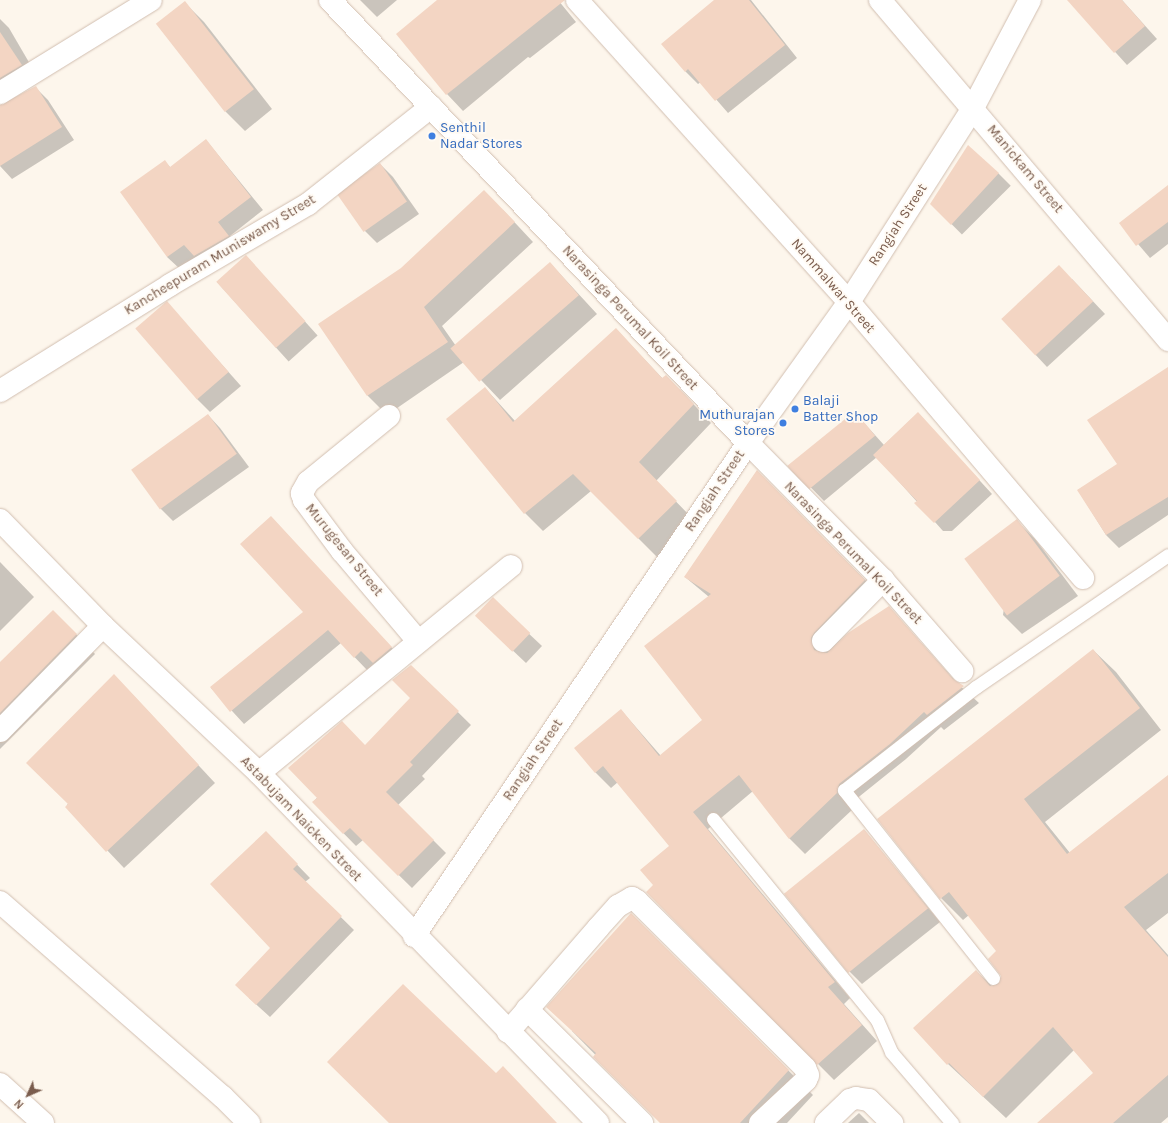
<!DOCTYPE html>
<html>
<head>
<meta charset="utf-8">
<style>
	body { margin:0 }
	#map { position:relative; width:1168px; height:1123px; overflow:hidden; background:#fdf6ec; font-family:Karla,sans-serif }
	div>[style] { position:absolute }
	.shadow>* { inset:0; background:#0003; transform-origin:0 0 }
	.building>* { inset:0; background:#f3d5c3; transform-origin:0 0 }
	.roads { filter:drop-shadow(0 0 1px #d1beb0) drop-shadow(0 0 1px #d1beb0) }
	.lane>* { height:13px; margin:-6.5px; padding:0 6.5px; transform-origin:6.5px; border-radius:6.5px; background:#fff }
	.street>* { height:22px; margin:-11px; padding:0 11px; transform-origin:11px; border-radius:11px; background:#fff }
	.secondary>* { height:22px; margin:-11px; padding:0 11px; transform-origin:11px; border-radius:11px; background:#fff }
	.dots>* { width:11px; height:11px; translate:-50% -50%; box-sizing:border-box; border:2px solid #fffaf3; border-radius:50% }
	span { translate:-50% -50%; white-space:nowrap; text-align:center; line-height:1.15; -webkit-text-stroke:3.5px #fffaf3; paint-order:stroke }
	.shop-label { font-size:14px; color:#366cbe }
	.left { translate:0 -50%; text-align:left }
	.right { translate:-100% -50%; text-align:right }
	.street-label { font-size:14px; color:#7a5c4d }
	.north { position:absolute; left:8px; top:1075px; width:40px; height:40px; -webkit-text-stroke:3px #fffaf3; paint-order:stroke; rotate:225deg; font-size:11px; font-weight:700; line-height:16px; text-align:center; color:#7a5c4d }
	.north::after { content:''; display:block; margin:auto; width:14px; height:18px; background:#7a5c4d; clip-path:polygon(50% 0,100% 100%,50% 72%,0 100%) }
</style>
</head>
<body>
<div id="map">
	<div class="shadow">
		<div style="clip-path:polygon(360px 0,397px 0,377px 17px)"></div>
		<div style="clip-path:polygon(439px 0,558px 0,576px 22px,530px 58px,528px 57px,463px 111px,447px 94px)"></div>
		<div style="clip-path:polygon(716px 0,751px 0,797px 58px,728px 113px,701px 82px,698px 84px,685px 71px)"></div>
		<div style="clip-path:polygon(1068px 0,1122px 0,1157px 39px,1127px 65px)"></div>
		<div style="clip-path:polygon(185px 3px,204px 22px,272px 109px,245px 131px,226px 112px,157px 24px)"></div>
		<div style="clip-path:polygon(0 19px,9px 28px,37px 76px,0 82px)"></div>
		<div style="clip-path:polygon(35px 87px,48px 100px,74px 140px,12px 179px,0 166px,0 105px,6px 105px)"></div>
		<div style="clip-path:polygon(206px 140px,263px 210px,230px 236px,241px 249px,180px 269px,167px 257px,164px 161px,171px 168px)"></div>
		<div style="clip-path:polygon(380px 164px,393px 177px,419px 214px,377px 243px,364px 230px,340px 196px)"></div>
		<div style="left:998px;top:173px;width:18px;height:69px;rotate:45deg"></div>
		<div style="clip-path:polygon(1168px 186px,1168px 244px,1150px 258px,1120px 223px)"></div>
		<div style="clip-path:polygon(503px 210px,533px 242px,442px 326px,456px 346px,550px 263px,597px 314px,500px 400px,464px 362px,387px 415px,368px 396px,319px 324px)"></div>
		<div style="left:246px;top:256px;width:107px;height:39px;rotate:48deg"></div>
		<div style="clip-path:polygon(1072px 279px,1105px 314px,1047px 367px,1002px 319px)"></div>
		<div style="clip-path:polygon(167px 303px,241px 386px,210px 412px,197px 399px)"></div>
		<div style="clip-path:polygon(616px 329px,663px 379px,684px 394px,711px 423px,656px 481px,694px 520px,657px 557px,591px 491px,543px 531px,525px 513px,485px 388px,515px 421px)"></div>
		<div style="clip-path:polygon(1168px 376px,1168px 515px,1119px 548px,1106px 535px,1078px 490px,1119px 465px)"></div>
		<div style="clip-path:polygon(855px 413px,884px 445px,918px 413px,992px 494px,952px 531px,943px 531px,877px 457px,824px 501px,790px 466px)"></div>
		<div style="clip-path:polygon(208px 415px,220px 428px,249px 467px,173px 521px,160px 508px)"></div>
		<div style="clip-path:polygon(757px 471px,881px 596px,827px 654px,889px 607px,957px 683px,979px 703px,944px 730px,941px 727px,906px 759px,855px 800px,853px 809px,805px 854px,789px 838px,753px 791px,708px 829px,850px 998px,844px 1004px,877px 1041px,834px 1080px,647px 892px,654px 885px,670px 846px,618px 782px,611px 788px,595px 772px,621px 710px,661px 756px,703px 720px,709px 597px,685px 577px)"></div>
		<div style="clip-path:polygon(271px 517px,404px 661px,387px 675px,375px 663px,367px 670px,341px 643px,244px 724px,211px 688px,305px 612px)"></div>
		<div style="clip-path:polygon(1016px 520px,1035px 539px,1078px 596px,1022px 634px,1003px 615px)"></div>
		<div style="clip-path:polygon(0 562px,34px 597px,0 631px)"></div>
		<div style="clip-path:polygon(492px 599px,542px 646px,526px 663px,487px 626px)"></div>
		<div style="clip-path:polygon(72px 630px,95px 654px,0 749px,0 663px)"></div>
		<div style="clip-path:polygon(1093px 650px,1116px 672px,1161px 730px,1045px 822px,1070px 853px,1168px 776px,1168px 913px,1146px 930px,1168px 955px,1168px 1117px,1161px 1123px,1038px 1123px,1094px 1073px,1074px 1050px,1006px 1118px,948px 1064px,976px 971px,992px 986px,1002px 981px,998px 951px,969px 915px,963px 920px,941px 898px)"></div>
		<div style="clip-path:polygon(411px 666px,471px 725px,422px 776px,425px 779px,398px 805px,446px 853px,412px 888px,363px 840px,356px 846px,313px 802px,412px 699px)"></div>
		<div style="clip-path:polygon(131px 693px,215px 783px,124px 868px,66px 807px)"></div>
		<div style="clip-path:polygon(864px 830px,940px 922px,862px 984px,849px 971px)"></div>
		<div style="clip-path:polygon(278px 845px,310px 878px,305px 882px,354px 930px,270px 1017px,249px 998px,272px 948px)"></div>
		<div style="clip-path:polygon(631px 914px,813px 1095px,787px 1123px,662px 1123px,572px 1031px)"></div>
		<div style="clip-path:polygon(859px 1113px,869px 1123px,848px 1123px)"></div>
	</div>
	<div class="building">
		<div style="clip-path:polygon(437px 0,565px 0,446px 95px,396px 34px)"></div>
		<div style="clip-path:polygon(714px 0,749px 0,785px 45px,715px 101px,688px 69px,685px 72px,661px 44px)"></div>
		<div style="clip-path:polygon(1067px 0,1122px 0,1145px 26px,1114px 53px)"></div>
		<div style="left:185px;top:1px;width:112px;height:37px;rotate:52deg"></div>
		<div style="clip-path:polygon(0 32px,22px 65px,0 78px)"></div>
		<div style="clip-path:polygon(36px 86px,62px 127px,0 166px,0 105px)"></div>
		<div style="clip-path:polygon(206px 139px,251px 197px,218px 222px,229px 236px,194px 256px,184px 245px,167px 257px,120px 192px,165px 160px,170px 167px)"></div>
		<div style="clip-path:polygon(968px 145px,999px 173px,951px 225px,930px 204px)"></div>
		<div style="left:380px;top:163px;width:47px;height:53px;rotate:55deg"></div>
		<div style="clip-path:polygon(1168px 185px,1168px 222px,1136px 246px,1119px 223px)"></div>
		<div style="clip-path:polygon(484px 190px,515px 222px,424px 307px,448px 342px,367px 396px,318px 324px,401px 268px)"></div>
		<div style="left:246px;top:255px;width:89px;height:40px;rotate:48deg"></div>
		<div style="left:550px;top:262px;width:44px;height:132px;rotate:49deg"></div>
		<div style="left:1059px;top:265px;width:50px;height:79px;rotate:47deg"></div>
		<div style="left:167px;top:301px;width:94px;height:42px;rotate:49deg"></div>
		<div style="clip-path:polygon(616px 328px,662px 378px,666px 375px,694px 404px,639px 462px,677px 501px,638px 539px,573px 474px,524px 514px,446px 419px,485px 387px,513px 422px)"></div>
		<div style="clip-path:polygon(1168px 367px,1168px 497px,1106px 535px,1077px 490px,1117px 464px,1087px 420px)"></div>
		<div style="left:855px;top:411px;width:32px;height:87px;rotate:51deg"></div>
		<div style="clip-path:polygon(918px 412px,980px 480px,934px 523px,914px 503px,917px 501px,873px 455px)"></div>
		<div style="left:208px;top:414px;width:49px;height:95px;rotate:54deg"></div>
		<div style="clip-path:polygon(757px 470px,865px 580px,814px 633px,811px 638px,814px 650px,827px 653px,848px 633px,889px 606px,953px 679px,964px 686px,927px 715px,924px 712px,890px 744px,839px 784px,837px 793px,789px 839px,739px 775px,693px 812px,835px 982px,828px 987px,862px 1025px,817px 1065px,646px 892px,653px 885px,640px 870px,669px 846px,603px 766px,595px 773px,574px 748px,621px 709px,659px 756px,702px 720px,644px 646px,711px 594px,684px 577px)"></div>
		<div style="clip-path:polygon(271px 516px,392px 647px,373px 663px,361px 651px,354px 658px,328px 630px,230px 712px,210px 687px,303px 612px,240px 544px)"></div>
		<div style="left:1017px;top:519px;width:71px;height:66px;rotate:53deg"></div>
		<div style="left:493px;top:597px;width:52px;height:26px;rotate:44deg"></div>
		<div style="clip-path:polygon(53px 610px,77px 634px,0 713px,0 662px)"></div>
		<div style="clip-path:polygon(1093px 649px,1140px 708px,1024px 799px,1067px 854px,1168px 775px,1168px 873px,1124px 907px,1168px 957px,1168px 1075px,1113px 1123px,1037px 1123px,1093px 1073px,1053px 1027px,983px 1097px,949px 1063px,947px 1065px,913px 1028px,976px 970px,990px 986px,998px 984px,1001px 976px,988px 959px,996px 951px,949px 892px,940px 899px,877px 819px)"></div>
		<div style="clip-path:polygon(411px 665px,459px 711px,410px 762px,413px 765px,386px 792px,434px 840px,398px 876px,350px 828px,343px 834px,312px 802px,317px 798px,288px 768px,342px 721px,365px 745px,410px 698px,392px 680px)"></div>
		<div style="clip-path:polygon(114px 674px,199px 765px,106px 852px,65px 807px,68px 804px,26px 763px)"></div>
		<div style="left:864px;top:829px;width:102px;height:103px;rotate:51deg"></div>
		<div style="clip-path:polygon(266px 831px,298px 864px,293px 869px,342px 916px,256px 1005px,235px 985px,270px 948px,210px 884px)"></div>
		<div style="clip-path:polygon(631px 913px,789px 1070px,740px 1123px,660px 1123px,593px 1057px,596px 1053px,546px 1007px)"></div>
		<div style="clip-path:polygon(403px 984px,496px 1073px,503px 1066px,557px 1123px,389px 1123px,327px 1062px)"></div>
	</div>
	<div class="roads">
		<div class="lane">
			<div style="left:713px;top:819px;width:259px;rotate:50.8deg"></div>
			<div style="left:877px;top:1020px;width:35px;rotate:66deg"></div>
			<div style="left:891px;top:1052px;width:94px;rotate:49.3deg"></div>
			<div style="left:993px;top:978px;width:240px;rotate:-128.4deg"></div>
			<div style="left:844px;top:790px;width:167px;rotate:-38deg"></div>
			<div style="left:976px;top:687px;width:233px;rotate:-34.5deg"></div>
		</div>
		<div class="street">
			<div style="left:577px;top:0;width:406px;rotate:48deg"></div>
			<div style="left:849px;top:302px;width:362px;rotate:49.7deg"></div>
			<div style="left:880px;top:0;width:446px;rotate:49.7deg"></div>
			<div style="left:0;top:93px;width:177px;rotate:-31.6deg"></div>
			<div style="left:0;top:391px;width:200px;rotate:-31.9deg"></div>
			<div style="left:170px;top:285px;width:160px;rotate:-30.4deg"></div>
			<div style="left:308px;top:204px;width:157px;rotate:-38.3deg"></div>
			<div style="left:389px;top:416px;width:104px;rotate:140.8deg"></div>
			<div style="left:308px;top:482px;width:13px;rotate:119deg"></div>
			<div style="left:302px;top:493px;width:7px;rotate:74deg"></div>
			<div style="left:304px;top:500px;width:64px;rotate:53.3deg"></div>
			<div style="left:342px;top:551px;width:118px;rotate:49.8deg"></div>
			<div style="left:748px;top:443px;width:192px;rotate:45.4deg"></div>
			<div style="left:883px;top:580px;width:121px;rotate:49deg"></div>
			<div style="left:823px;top:641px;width:86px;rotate:-45.5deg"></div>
			<div style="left:0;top:731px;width:147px;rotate:-45.6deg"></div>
			<div style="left:259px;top:773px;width:326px;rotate:-39.4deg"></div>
			<div style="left:0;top:902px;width:296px;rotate:41.2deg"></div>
			<div style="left:223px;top:1097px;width:37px;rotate:45deg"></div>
			<div style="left:527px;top:1009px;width:162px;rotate:44.7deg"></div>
			<div style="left:508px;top:1032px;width:138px;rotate:-49.1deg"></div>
			<div style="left:598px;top:928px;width:30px;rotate:-48deg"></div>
			<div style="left:618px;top:906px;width:16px;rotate:-30deg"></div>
			<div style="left:632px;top:898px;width:6px;rotate:31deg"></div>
			<div style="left:637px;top:901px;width:237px;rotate:44.8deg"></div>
			<div style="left:805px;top:1068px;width:8px;rotate:67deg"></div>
			<div style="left:808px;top:1075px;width:5px;rotate:112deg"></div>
			<div style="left:806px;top:1080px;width:63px;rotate:136.9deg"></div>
			<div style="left:0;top:1084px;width:58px;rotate:42.2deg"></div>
			<div style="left:826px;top:1123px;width:33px;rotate:-44deg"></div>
			<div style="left:850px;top:1100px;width:6px;rotate:-18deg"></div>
			<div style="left:856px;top:1098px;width:13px;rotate:9deg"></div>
			<div style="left:869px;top:1100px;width:33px;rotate:45deg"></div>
		</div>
		<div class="secondary">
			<div style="left:330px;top:0;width:609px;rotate:46.66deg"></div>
			<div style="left:0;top:520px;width:148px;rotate:45.8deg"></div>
			<div style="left:103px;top:626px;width:214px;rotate:43.3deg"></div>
			<div style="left:259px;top:773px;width:487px;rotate:45.9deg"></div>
			<div style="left:414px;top:936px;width:595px;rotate:-55.88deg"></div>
			<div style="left:748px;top:443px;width:173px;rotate:-54.4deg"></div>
			<div style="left:849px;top:302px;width:230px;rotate:-57.4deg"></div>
			<div style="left:973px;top:108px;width:122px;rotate:-62.2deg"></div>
		</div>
	</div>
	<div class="dots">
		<div style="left:432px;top:136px;background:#3f7fe0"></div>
		<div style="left:795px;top:409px;background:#3f7fe0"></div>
		<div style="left:783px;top:423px;background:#3f7fe0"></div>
	</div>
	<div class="shop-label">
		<span class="left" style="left:440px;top:136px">Senthil<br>Nadar Stores</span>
		<span class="left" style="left:803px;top:409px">Balaji<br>Batter Shop</span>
		<span class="right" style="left:775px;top:423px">Muthurajan<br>Stores</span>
	</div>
	<div class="street-label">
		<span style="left:1025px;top:169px;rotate:50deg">Manickam Street</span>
		<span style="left:898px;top:225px;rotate:-57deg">Rangiah Street</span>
		<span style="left:220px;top:255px;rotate:-31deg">Kancheepuram Muniswamy Street</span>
		<span style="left:833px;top:286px;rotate:49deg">Nammalwar Street</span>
		<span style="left:630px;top:318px;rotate:47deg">Narasinga Perumal Koil Street</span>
		<span style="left:715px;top:491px;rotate:-56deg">Rangiah Street</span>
		<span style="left:344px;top:550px;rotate:51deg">Murugesan Street</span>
		<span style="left:853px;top:553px;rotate:46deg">Narasinga Perumal Koil Street</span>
		<span style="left:533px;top:760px;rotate:-56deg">Rangiah Street</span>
		<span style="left:301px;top:819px;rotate:46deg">Astabujam Naicken Street</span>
	</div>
	<div class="north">N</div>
</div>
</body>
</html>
